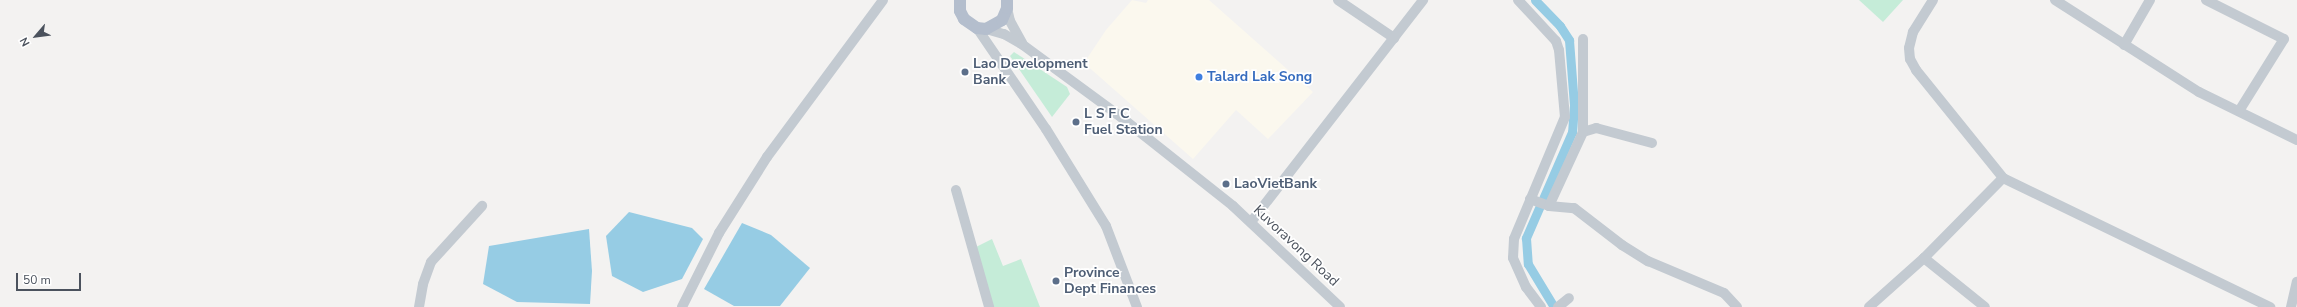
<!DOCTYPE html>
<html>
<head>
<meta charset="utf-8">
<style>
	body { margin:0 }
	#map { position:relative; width:2297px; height:307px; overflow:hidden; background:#f3f2f1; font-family:"Nunito Sans",sans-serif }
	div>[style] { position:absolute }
	.commercial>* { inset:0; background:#fbf8ee }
	.green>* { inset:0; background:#c5ecd8 }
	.water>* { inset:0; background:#96cce4 }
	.canal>* { height:9px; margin:-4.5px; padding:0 4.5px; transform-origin:4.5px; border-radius:4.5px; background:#96cce4 }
	.minor>* { height:10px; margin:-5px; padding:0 5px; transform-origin:5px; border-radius:5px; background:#c3cad1 }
	.major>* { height:12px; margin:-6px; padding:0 6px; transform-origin:6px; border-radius:6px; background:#b4becd }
	.dots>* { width:11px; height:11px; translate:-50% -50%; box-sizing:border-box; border:2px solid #fff; border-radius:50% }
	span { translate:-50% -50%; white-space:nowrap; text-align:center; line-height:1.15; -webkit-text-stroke:3.5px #fff; paint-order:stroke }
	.service-label { font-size:14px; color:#4e5e75; font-weight:700 }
	.left { translate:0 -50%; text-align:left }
	.shop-label { font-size:14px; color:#366cbe; font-weight:700 }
	.street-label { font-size:14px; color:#4b525d }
	.north { position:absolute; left:16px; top:16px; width:40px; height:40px; -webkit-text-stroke:3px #fff; paint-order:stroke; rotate:242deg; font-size:11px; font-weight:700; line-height:16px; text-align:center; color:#4b525d }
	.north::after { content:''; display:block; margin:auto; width:14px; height:18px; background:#4b525d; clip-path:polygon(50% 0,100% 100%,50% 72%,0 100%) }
	.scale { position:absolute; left:16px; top:273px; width:65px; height:18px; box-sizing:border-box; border:2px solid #4b525d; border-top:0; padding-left:5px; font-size:12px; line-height:14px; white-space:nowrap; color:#4b525d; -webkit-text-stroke:3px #fff; paint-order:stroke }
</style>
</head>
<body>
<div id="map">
	<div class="commercial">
		<div style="clip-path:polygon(1132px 0,1146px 3px,1148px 0,1209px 0,1313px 92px,1268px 139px,1236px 110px,1193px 159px,1084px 63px,1106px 30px)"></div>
	</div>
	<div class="green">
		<div style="clip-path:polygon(1859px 0,1903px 0,1883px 22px)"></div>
		<div style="clip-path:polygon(1014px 52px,1067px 87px,1070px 94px,1052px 117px,1010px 56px)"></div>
		<div style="clip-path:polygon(992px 239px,1003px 266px,1021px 259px,1040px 307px,993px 307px,976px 247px)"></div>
	</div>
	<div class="water">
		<div style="clip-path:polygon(629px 212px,692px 228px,703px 239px,682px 279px,643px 292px,612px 276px,606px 236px)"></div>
		<div style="clip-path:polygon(742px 223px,771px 235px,810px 268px,780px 306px,734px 306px,704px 289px)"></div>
		<div style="clip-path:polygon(589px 229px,592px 271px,590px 304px,517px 302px,483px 284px,489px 246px)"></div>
	</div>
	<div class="canal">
		<div style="left:1535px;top:0;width:36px;rotate:46deg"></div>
		<div style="left:1560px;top:26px;width:17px;rotate:57deg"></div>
		<div style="left:1569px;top:40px;width:65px;rotate:85.6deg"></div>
		<div style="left:1574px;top:105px;width:27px;rotate:94deg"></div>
		<div style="left:1572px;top:132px;width:116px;rotate:113.5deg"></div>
		<div style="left:1526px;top:238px;width:26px;rotate:86deg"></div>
		<div style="left:1528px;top:264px;width:50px;rotate:58.8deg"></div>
	</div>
	<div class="minor">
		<div style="left:1338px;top:0;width:68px;rotate:34.2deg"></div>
		<div style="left:1518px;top:0;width:56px;rotate:47.2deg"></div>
		<div style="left:1556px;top:41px;width:9px;rotate:72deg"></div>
		<div style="left:1559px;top:50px;width:67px;rotate:84.9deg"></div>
		<div style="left:1565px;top:117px;width:132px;rotate:112.7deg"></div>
		<div style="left:1514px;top:239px;width:19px;rotate:93deg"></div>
		<div style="left:1513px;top:258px;width:32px;rotate:66deg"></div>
		<div style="left:1526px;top:287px;width:25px;rotate:53deg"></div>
		<div style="left:1933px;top:0;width:38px;rotate:122deg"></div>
		<div style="left:1913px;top:32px;width:16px;rotate:104deg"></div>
		<div style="left:1909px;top:48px;width:11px;rotate:85deg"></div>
		<div style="left:1910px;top:59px;width:13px;rotate:61deg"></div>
		<div style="left:1916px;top:70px;width:139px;rotate:51.1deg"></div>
		<div style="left:2003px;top:178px;width:297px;rotate:25.8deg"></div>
		<div style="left:2055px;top:0;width:171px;rotate:32.6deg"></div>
		<div style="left:2199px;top:92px;width:109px;rotate:26.1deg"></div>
		<div style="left:2206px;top:0;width:87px;rotate:26.6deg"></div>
		<div style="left:2284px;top:39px;width:85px;rotate:122deg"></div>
		<div style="left:1007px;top:8px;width:13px;rotate:77deg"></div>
		<div style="left:1010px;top:21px;width:25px;rotate:61deg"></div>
		<div style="left:977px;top:28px;width:122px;rotate:55.7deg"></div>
		<div style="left:1046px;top:129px;width:114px;rotate:58.3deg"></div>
		<div style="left:1106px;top:226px;width:87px;rotate:69.1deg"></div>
		<div style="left:986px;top:29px;width:19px;rotate:16deg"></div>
		<div style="left:1004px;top:34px;width:22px;rotate:30deg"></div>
		<div style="left:1023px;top:45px;width:117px;rotate:36.3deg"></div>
		<div style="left:1117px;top:114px;width:148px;rotate:38.4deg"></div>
		<div style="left:1233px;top:206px;width:147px;rotate:43.3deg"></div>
		<div style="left:2124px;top:45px;width:52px;rotate:-60deg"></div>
		<div style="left:1583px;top:132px;width:14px;rotate:-17deg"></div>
		<div style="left:1596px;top:128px;width:58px;rotate:15deg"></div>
		<div style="left:956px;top:190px;width:122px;rotate:74.2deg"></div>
		<div style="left:1530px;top:199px;width:20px;rotate:20deg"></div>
		<div style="left:1549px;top:206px;width:25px;rotate:5deg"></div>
		<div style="left:1574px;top:208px;width:61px;rotate:37.6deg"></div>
		<div style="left:1622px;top:245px;width:31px;rotate:32deg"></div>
		<div style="left:1648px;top:261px;width:82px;rotate:22.8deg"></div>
		<div style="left:1724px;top:293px;width:19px;rotate:47deg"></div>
		<div style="left:1549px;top:206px;width:81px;rotate:-65.3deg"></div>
		<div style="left:1583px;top:132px;width:93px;rotate:-90deg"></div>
		<div style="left:1251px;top:222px;width:281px;rotate:-52.2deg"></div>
		<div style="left:1924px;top:258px;width:78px;rotate:38.8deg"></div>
		<div style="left:419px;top:307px;width:23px;rotate:-80deg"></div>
		<div style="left:423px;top:284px;width:23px;rotate:-70deg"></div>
		<div style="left:431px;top:262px;width:76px;rotate:-47.7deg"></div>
		<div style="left:682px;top:307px;width:83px;rotate:-63.4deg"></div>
		<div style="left:719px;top:233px;width:90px;rotate:-57.7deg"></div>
		<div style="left:767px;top:157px;width:195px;rotate:-53.5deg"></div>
		<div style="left:1558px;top:307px;width:14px;rotate:-39deg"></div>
		<div style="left:1869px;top:307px;width:74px;rotate:-41.7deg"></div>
		<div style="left:1924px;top:258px;width:112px;rotate:-45.4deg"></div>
		<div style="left:2291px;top:307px;width:26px;rotate:-77deg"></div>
	</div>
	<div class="major">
		<div style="left:960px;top:0;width:11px;rotate:90deg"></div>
		<div style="left:960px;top:11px;width:9px;rotate:63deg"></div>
		<div style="left:964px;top:19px;width:16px;rotate:35deg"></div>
		<div style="left:977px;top:28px;width:9px;rotate:6deg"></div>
		<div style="left:986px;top:29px;width:18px;rotate:-29deg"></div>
		<div style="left:1002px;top:20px;width:13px;rotate:-67deg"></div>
		<div style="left:1007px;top:8px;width:8px;rotate:-90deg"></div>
	</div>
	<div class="dots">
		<div style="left:965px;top:72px;background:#5c6f8a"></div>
		<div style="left:1199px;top:77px;background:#3f7fe0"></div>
		<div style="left:1076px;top:122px;background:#5c6f8a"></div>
		<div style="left:1226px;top:184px;background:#5c6f8a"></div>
		<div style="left:1056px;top:281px;background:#5c6f8a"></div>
	</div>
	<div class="service-label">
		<span class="left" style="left:973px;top:72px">Lao Development<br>Bank</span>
		<span class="left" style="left:1084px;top:122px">L S F C<br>Fuel Station</span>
		<span class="left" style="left:1234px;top:184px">LaoVietBank</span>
		<span class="left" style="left:1064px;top:281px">Province<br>Dept Finances</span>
	</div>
	<div class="shop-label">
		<span class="left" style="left:1207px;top:77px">Talard Lak Song</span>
	</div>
	<div class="street-label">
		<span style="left:1296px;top:246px;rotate:43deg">Kuvoravong Road</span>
	</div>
	<div class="north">N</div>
	<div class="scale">50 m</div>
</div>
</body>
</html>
